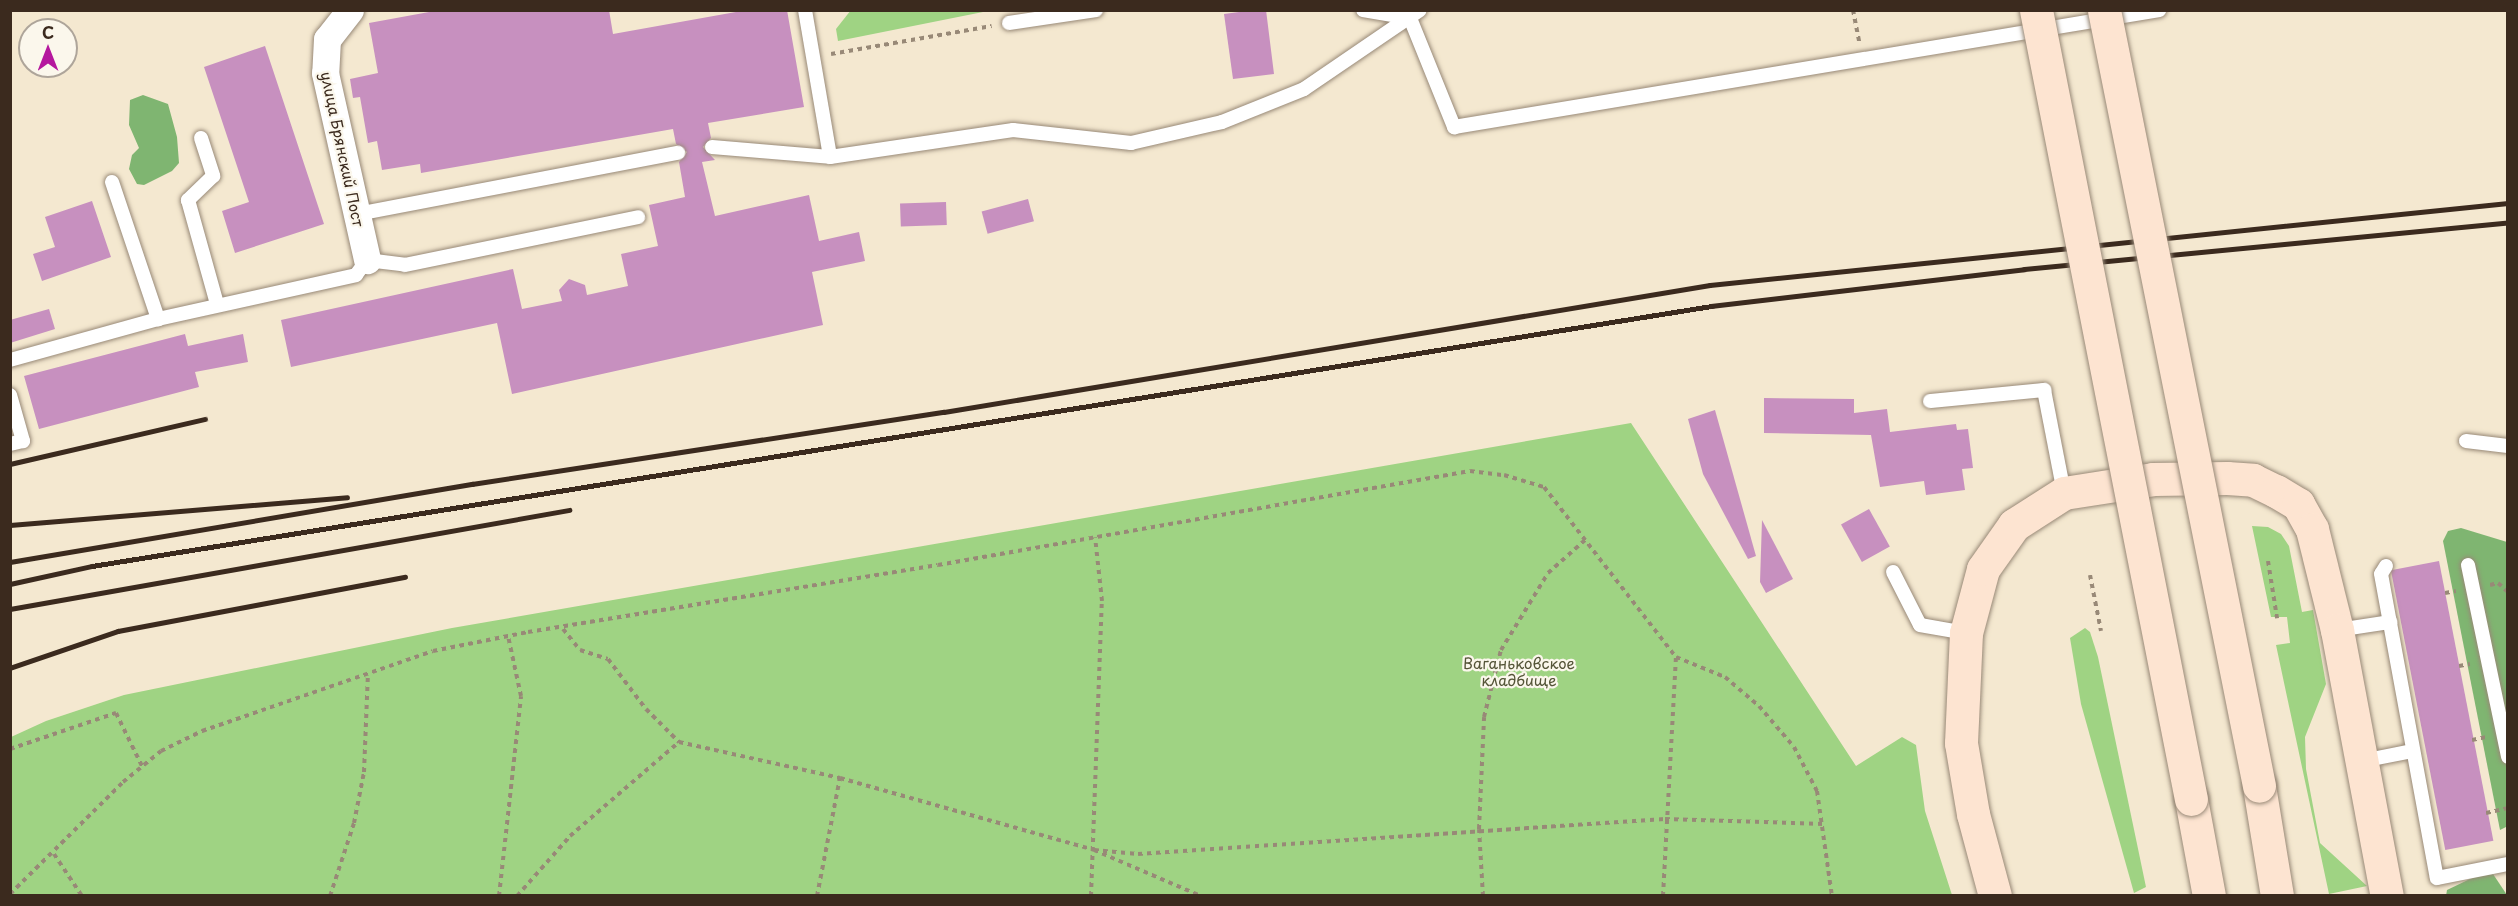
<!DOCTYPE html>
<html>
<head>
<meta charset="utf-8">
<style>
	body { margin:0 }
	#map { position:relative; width:2518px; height:906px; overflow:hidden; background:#f4e8d0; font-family:"Playpen Sans",sans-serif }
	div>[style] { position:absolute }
	.green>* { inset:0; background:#9fd383 }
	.forest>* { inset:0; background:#7fb571 }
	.building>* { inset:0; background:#c790bf; transform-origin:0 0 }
	.path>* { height:4px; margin-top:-2px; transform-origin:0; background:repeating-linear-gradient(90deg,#988977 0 4.5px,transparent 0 9px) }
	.roads { filter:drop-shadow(0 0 2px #988977) drop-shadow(0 0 2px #988977) }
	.service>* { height:14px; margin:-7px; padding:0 7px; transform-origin:7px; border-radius:7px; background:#fff }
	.minor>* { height:27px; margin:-13.5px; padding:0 13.5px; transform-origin:13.5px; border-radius:13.5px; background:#fff }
	.secondary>* { height:33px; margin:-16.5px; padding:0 16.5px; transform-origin:16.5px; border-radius:16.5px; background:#fde4d1 }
	.rail>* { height:4.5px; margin:-2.25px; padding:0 2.25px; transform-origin:2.25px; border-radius:2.25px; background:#3b2a1e }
	.bridges { filter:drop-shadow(0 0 2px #988977) drop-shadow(0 0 2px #988977) }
	.secondary-bridge>* { height:33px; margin:-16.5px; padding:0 16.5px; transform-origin:16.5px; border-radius:16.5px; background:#fde4d1 }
	span { translate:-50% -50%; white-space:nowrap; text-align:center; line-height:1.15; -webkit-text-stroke:4.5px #fbf7ec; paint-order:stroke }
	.street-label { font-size:15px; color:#3b2a1e }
	.park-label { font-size:15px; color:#545437 }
	.frame { position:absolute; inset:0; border:12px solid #3b2a1e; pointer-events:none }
	.north { position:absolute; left:18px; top:18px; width:60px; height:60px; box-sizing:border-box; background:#fbf7ec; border:2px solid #aea59a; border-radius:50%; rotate:0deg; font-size:16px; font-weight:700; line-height:24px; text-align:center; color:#3b2a1e }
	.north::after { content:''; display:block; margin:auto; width:21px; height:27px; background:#b5179e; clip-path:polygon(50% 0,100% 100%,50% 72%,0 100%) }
</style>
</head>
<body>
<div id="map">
	<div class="green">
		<div style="clip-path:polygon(851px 10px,988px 10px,988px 11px,838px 41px,836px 29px)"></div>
		<div style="clip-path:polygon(1631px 423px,1856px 766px,1902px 737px,1916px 745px,1925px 811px,1952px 895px,11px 895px,11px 737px,46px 721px,124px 695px,452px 628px)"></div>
		<div style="clip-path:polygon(2252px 526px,2268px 527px,2281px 534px,2289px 546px,2302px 612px,2313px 610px,2326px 684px,2305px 737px,2306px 769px,2320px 843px,2367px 886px,2329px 894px,2276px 645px,2290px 643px,2287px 617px,2271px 617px)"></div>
		<div style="clip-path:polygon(2085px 628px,2090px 632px,2098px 657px,2146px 887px,2134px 893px,2081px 704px,2070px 638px)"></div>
	</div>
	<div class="forest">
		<div style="clip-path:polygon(143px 95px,168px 104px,177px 137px,179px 163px,172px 171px,144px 185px,137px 184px,129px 169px,132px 155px,139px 148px,129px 125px,130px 100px)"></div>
		<div style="clip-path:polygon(2461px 528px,2507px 542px,2508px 826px,2500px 830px,2443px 541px,2448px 531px)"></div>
		<div style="clip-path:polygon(2493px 874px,2507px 895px,2446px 896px,2447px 890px,2474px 877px)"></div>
	</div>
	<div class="building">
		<div style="clip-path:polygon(440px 10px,609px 10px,613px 34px,747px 10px,787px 10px,804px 107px,708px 123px,711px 138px,703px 147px,715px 160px,702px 162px,715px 216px,809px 195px,819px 241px,859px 232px,865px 261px,812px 272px,823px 325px,512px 394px,497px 323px,291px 367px,281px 320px,513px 269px,522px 309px,562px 301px,559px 290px,569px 279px,585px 285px,587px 295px,628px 286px,621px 254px,658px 246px,649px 205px,685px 197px,679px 162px,687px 152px,676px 144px,673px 129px,421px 173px,420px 164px,382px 170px,377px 141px,368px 143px,360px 97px,353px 98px,350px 79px,378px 73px,369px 23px)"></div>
		<div style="clip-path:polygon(1254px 10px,1266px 10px,1274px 74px,1233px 79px,1224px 14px)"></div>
		<div style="clip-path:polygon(265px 46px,324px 224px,235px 253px,222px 211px,249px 202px,204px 67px)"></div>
		<div style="left:1028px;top:199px;width:23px;height:48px;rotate:75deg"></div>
		<div style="clip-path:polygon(92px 201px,111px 257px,42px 281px,33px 254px,55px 247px,45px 217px)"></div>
		<div style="left:946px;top:202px;width:23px;height:46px;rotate:88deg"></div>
		<div style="clip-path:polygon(49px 309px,55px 329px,10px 343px,10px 320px)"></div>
		<div style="clip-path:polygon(185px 334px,188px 346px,243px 334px,248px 362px,195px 372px,199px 387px,39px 429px,24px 376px)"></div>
		<div style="clip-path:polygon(1764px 398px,1854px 399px,1854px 413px,1887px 409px,1890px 432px,1956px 424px,1957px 430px,1968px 429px,1973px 468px,1962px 469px,1965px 490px,1926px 495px,1924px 481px,1880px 487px,1871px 435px,1764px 433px)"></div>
		<div style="clip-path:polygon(1715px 410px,1756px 556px,1748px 559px,1703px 474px,1688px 419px)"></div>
		<div style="left:1869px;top:509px;width:43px;height:32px;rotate:61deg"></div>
		<div style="clip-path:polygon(1762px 520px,1793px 579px,1766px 593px,1760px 582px)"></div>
		<div style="left:2439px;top:561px;width:285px;height:49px;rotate:79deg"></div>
	</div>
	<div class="path">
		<div style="left:1853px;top:10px;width:33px;rotate:79deg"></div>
		<div style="left:831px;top:54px;width:163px;rotate:-9.9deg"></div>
		<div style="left:2268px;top:561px;width:58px;rotate:81deg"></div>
		<div style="left:2090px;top:575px;width:57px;rotate:78.9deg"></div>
		<div style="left:2490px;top:585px;width:8px;rotate:-14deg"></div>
		<div style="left:2498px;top:583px;width:13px;rotate:42deg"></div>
		<div style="left:2445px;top:593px;width:11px;rotate:-10deg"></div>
		<div style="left:563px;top:629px;width:27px;rotate:51deg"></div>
		<div style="left:580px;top:650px;width:29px;rotate:18deg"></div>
		<div style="left:608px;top:659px;width:63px;rotate:52.8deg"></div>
		<div style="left:646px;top:709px;width:47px;rotate:45deg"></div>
		<div style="left:679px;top:742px;width:165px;rotate:12.6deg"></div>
		<div style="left:840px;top:778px;width:264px;rotate:15.8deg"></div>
		<div style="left:1094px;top:850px;width:116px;rotate:23.3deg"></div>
		<div style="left:2459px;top:666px;width:11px;rotate:-10deg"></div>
		<div style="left:2472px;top:740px;width:14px;rotate:-12deg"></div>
		<div style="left:10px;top:749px;width:112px;rotate:-18.8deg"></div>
		<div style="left:116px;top:713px;width:59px;rotate:63.9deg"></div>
		<div style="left:2486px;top:813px;width:23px;rotate:-13deg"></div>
		<div style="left:1094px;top:850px;width:44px;rotate:5.2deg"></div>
		<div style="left:1138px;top:854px;width:528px;rotate:-3.8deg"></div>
		<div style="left:1665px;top:819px;width:158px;rotate:1.8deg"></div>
		<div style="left:54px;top:854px;width:50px;rotate:56.3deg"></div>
		<div style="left:10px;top:894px;width:159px;rotate:-44.7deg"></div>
		<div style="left:123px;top:782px;width:49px;rotate:-39.2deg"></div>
		<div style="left:161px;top:751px;width:46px;rotate:-26deg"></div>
		<div style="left:202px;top:731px;width:244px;rotate:-19.1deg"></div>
		<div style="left:433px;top:651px;width:97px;rotate:-11.3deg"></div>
		<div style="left:528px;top:632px;width:415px;rotate:-9.3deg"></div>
		<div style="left:938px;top:565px;width:540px;rotate:-10.02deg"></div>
		<div style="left:1470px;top:471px;width:34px;rotate:7deg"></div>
		<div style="left:1504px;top:475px;width:42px;rotate:16.7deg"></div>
		<div style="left:1544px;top:487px;width:215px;rotate:52.2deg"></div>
		<div style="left:1676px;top:657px;width:53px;rotate:22.2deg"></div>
		<div style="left:1725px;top:677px;width:45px;rotate:40.5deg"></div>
		<div style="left:1759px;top:706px;width:54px;rotate:49.5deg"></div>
		<div style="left:1794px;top:747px;width:50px;rotate:62.4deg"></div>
		<div style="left:1817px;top:791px;width:106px;rotate:81.9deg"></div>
		<div style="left:330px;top:896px;width:77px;rotate:-71.8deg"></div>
		<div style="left:354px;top:823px;width:52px;rotate:-78.9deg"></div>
		<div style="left:364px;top:772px;width:99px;rotate:-87.7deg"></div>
		<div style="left:499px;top:896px;width:201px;rotate:-83.7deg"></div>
		<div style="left:521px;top:696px;width:61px;rotate:-102.2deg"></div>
		<div style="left:517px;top:896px;width:80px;rotate:-48.5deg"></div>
		<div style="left:570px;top:836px;width:144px;rotate:-40.8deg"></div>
		<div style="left:817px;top:896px;width:120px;rotate:-79deg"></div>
		<div style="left:1091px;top:896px;width:295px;rotate:-87.9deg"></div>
		<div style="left:1102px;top:601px;width:64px;rotate:-96.2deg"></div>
		<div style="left:1483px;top:896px;width:67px;rotate:-93.4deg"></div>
		<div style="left:1479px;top:829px;width:112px;rotate:-87.4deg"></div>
		<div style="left:1484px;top:717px;width:69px;rotate:-75.8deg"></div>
		<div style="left:1501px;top:650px;width:90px;rotate:-58.6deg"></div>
		<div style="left:1548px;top:573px;width:50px;rotate:-41.7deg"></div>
		<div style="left:1663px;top:896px;width:239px;rotate:-86.9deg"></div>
	</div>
	<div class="roads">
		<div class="service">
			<div style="left:805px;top:10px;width:149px;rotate:80.3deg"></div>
			<div style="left:1363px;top:10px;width:48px;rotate:9.7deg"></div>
			<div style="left:1410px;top:18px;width:118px;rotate:68deg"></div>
			<div style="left:1454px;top:127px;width:715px;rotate:-9.42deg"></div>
			<div style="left:1009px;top:23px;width:88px;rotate:-8.5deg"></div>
			<div style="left:201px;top:138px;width:40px;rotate:72deg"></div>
			<div style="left:213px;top:176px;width:35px;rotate:136deg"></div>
			<div style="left:188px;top:200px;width:108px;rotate:74.4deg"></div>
			<div style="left:712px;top:147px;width:118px;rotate:4.8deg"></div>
			<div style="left:830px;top:157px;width:185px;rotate:-8.4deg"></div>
			<div style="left:1013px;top:130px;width:119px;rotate:6.3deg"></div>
			<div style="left:1131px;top:143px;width:93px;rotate:-13deg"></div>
			<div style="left:1222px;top:122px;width:88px;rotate:-21.9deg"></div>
			<div style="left:1304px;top:89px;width:140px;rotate:-34.3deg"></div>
			<div style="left:112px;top:182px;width:145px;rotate:71.4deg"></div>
			<div style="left:357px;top:214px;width:327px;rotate:-10.8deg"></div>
			<div style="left:10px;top:360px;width:154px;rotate:-15.5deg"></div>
			<div style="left:158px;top:319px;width:203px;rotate:-12.5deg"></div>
			<div style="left:356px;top:275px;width:19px;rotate:-54deg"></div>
			<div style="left:367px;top:260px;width:38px;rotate:7deg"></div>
			<div style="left:405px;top:265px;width:238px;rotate:-11.6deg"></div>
			<div style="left:10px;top:395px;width:48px;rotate:74.2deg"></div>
			<div style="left:23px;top:441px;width:13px;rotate:167deg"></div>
			<div style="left:1930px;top:401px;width:115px;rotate:-5.5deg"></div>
			<div style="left:2044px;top:390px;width:105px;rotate:79deg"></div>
			<div style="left:2466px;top:441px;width:42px;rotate:6.8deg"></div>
			<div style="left:2468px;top:565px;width:196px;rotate:78.2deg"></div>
			<div style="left:2386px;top:566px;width:9px;rotate:122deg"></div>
			<div style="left:2381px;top:574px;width:309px;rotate:79.6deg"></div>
			<div style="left:2437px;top:878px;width:72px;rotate:-11.2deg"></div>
			<div style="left:1893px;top:572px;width:59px;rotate:63deg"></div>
			<div style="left:1920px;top:625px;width:47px;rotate:9.9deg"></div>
			<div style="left:2337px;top:630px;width:54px;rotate:-8.6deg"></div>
			<div style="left:2362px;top:761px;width:52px;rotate:-11.1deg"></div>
		</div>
		<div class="minor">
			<div style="left:350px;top:10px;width:37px;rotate:128deg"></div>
			<div style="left:327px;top:39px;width:34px;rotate:93deg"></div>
			<div style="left:325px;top:73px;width:192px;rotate:77.3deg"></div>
		</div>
		<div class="secondary">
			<div style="left:2259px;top:786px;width:111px;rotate:80.7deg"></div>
			<div style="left:2191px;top:799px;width:99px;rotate:79.5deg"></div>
			<div style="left:1995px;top:896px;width:85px;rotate:-105deg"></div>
			<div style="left:1973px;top:814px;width:72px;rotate:-99.6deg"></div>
			<div style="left:1961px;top:743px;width:110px;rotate:-87.4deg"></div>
			<div style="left:1966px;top:633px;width:66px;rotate:-75.1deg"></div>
			<div style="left:1983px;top:569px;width:54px;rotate:-54.8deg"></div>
			<div style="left:2014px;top:525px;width:59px;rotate:-32.6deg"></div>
			<div style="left:2064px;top:493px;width:90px;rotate:-8.9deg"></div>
			<div style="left:2153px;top:479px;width:74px;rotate:-0.8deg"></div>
			<div style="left:2227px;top:478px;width:26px;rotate:4deg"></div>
			<div style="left:2253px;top:480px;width:25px;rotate:26deg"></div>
			<div style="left:2276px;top:491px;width:26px;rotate:31deg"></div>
			<div style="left:2298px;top:504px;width:29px;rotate:61deg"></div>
			<div style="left:2312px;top:529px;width:104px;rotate:76.1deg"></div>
			<div style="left:2337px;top:630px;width:271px;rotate:79.4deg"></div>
		</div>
	</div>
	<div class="rail">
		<div style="left:10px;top:464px;width:200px;rotate:-13deg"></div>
		<div style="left:10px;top:525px;width:338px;rotate:-4.7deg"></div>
		<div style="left:10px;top:562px;width:469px;rotate:-9.6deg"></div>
		<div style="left:472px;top:484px;width:477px;rotate:-8.7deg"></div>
		<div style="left:944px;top:412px;width:776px;rotate:-9.41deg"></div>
		<div style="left:1710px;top:285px;width:802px;rotate:-5.87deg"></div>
		<div style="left:10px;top:584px;width:84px;rotate:-12.4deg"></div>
		<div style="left:92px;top:566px;width:1640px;rotate:-9.12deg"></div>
		<div style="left:1711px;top:306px;width:315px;rotate:-6.7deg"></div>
		<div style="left:2024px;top:269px;width:486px;rotate:-5.5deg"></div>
		<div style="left:10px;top:609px;width:568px;rotate:-10.04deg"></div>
		<div style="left:10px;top:668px;width:114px;rotate:-18.9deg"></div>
		<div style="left:118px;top:631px;width:292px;rotate:-10.7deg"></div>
	</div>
	<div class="bridges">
		<div class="secondary-bridge">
			<div style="left:2036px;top:10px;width:804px;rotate:78.89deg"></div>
			<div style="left:2104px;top:10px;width:791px;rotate:78.7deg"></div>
		</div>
	</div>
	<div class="street-label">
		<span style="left:343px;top:149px;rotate:78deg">улица Брянский Пост</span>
	</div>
	<div class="park-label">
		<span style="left:1519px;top:671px">Ваганьковское<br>кладбище</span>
	</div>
	<div class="frame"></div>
	<div class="north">С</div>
</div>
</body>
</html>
